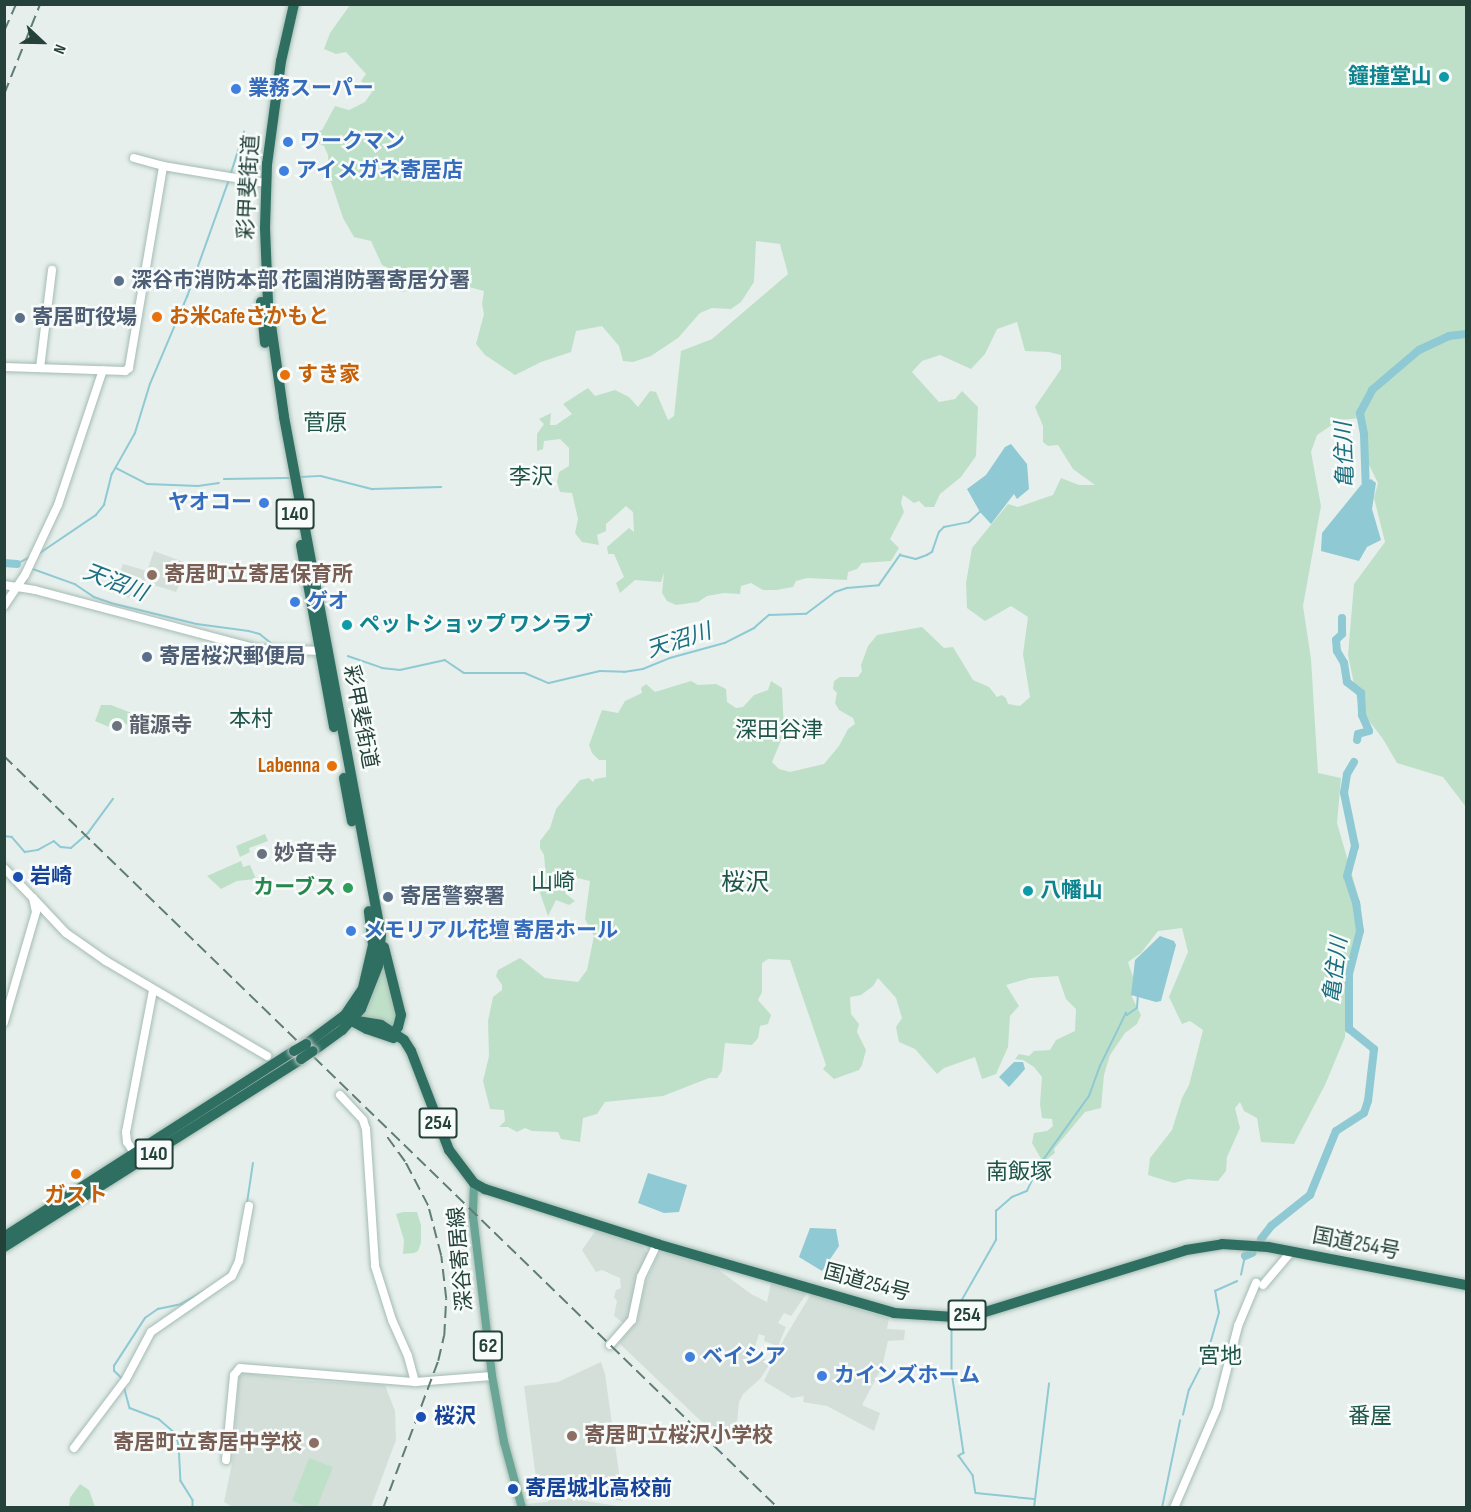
<!DOCTYPE html>
<html>
<head>
<meta charset="utf-8">
<style>
	body { margin:0 }
	#map { position:relative; width:1471px; height:1512px; overflow:hidden; background:#e6efeb; font-family:"Sofia Sans Condensed","Noto Sans JP",sans-serif }
	div>[style] { position:absolute }
	.built>* { inset:0; background:#d4dfda }
	.green>* { inset:0; background:#bfe0c8 }
	.water>* { inset:0; background:#8ec9d4 }
	.stream>* { height:1.5px; margin:-0.75px; padding:0 0.75px; transform-origin:0.75px; border-radius:0.75px; background:#8ec9d4 }
	.river>* { height:8px; margin:-4px; padding:0 4px; transform-origin:4px; border-radius:4px; background:#8ec9d4 }
	.roads { filter:drop-shadow(0 0 2px #a4bbb3) drop-shadow(0 0 2px #a4bbb3) }
	.secondary>* { height:8px; margin:-4px; padding:0 4px; transform-origin:4px; border-radius:4px; background:#fff }
	.primary>* { height:8px; margin:-4px; padding:0 4px; transform-origin:4px; border-radius:4px; background:#6aa596 }
	.highway>* { height:10px; margin:-5px; padding:0 5px; transform-origin:5px; border-radius:5px; background:#2f6f62 }
	.rail>* { height:1.5px; margin-top:-0.75px; transform-origin:0; background:repeating-linear-gradient(90deg,#5f7d75 0 12px,transparent 0 18px) }
	.bridges { filter:drop-shadow(0 0 2px #c2cac8) drop-shadow(0 0 2px #c2cac8) }
	.highway-bridge>* { height:10px; margin:-5px; padding:0 5px; transform-origin:5px; border-radius:5px; background:#2f6f62 }
	.dots>* { width:16px; height:16px; translate:-50% -50%; box-sizing:border-box; border:3px solid #f7fbf9; border-radius:50% }
	span { translate:-50% -50%; white-space:nowrap; text-align:center; line-height:1.15; -webkit-text-stroke:5px #f7fbf9; paint-order:stroke }
	.shield-label span { padding:2px 4px; background:#f7fbf9; border:2px solid; border-radius:4px; -webkit-text-stroke-width:0 }
	.shield-label { font-size:20px; color:#24423a; font-weight:700 }
	.culture-label { font-size:21px; color:#0d838f; font-weight:700 }
	.right { translate:-100% -50%; text-align:right }
	.left { translate:0 -50%; text-align:left }
	.shop-label { font-size:21px; color:#366cbe; font-weight:700 }
	.street-label { font-size:21px; color:#24423a }
	.service-label { font-size:21px; color:#4e5e75; font-weight:700 }
	.food-label { font-size:21px; color:#c56008; font-weight:700 }
	.education-label { font-size:21px; color:#785e54; font-weight:700 }
	.worship-label { font-size:21px; color:#5b616d; font-weight:700 }
	.transit-label { font-size:21px; color:#164399; font-weight:700 }
	.leisure-label { font-size:21px; color:#27864d; font-weight:700 }
	.neighbourhood-label { font-size:22px; color:#1f5548 }
	.water-label { font-size:22px; color:#1c6f80; font-style:italic }
	.quarter-label { font-size:24px; color:#1f5548 }
	.frame { position:absolute; inset:0; border:6px solid #24423a; pointer-events:none }
	.north { position:absolute; left:12px; top:12px; width:60px; height:60px; -webkit-text-stroke:4px #f7fbf9; paint-order:stroke; rotate:112deg; font-size:16px; font-weight:700; line-height:24px; text-align:center; color:#24423a }
	.north::after { content:''; display:block; margin:auto; width:21px; height:27px; background:#24423a; clip-path:polygon(50% 0,100% 100%,50% 72%,0 100%) }
</style>
</head>
<body>
<div id="map">
	<div class="built">
		<div style="clip-path:polygon(154px 551px,189px 564px,176px 592px,144px 582px,137px 600px,113px 593px,123px 564px,147px 571px)"></div>
		<div style="clip-path:polygon(596px 1230px,642px 1245px,648px 1254px,639px 1271px,632px 1312px,626px 1325px,614px 1316px,617px 1301px,614px 1297px,616px 1290px,621px 1288px,620px 1278px,602px 1270px,596px 1272px,582px 1250px)"></div>
		<div style="clip-path:polygon(664px 1252px,712px 1265px,751px 1294px,767px 1302px,771px 1283px,807px 1293px,791px 1316px,784px 1313px,778px 1323px,786px 1327px,778px 1346px,764px 1341px,765px 1336px,759px 1334px,753px 1353px,771px 1362px,760px 1379px,743px 1394px,739px 1402px,736px 1433px,724px 1443px,619px 1343px,637px 1322px,645px 1284px,658px 1255px)"></div>
		<div style="clip-path:polygon(811px 1294px,889px 1318px,887px 1329px,905px 1330px,904px 1340px,888px 1341px,882px 1367px,862px 1405px,880px 1413px,874px 1431px,827px 1406px,803px 1402px,804px 1396px,792px 1398px,764px 1381px,784px 1339px)"></div>
		<div style="clip-path:polygon(601px 1362px,605px 1374px,623px 1501px,551px 1491px,546px 1498px,534px 1496px,537px 1486px,524px 1386px,558px 1382px)"></div>
		<div style="clip-path:polygon(245px 1373px,294px 1380px,385px 1385px,395px 1411px,396px 1440px,371px 1507px,232px 1507px,224px 1502px,233px 1459px,239px 1377px)"></div>
		<div style="clip-path:polygon(554px 1496px,624px 1507px,525px 1508px,526px 1504px,547px 1502px)"></div>
	</div>
	<div class="green">
		<div style="clip-path:polygon(350px 5px,1466px 5px,1466px 807px,1443px 777px,1397px 763px,1383px 739px,1359px 708px,1348px 655px,1354px 584px,1385px 542px,1374px 498px,1378px 483px,1368px 463px,1362px 418px,1339px 420px,1317px 435px,1311px 452px,1321px 506px,1303px 606px,1311px 659px,1318px 773px,1341px 778px,1337px 823px,1361px 906px,1348px 975px,1345px 1037px,1325px 1085px,1294px 1144px,1261px 1142px,1257px 1118px,1244px 1111px,1240px 1102px,1235px 1108px,1240px 1128px,1227px 1157px,1226px 1171px,1218px 1181px,1188px 1179px,1174px 1183px,1148px 1175px,1150px 1158px,1172px 1130px,1182px 1098px,1189px 1085px,1203px 1030px,1190px 1021px,1182px 1024px,1169px 997px,1188px 952px,1182px 928px,1158px 931px,1141px 953px,1128px 962px,1133px 977px,1132px 997px,1141px 1015px,1137px 1024px,1125px 1033px,1110px 1055px,1104px 1075px,1101px 1108px,1085px 1112px,1054px 1149px,1055px 1153px,1043px 1162px,1032px 1143px,1034px 1133px,1047px 1131px,1053px 1126px,1052px 1119px,1042px 1118px,1040px 1104px,1042px 1077px,1034px 1067px,1023px 1060px,1015px 1059px,1019px 1054px,1029px 1056px,1034px 1051px,1050px 1050px,1056px 1040px,1075px 1031px,1076px 1009px,1066px 999px,1058px 976px,1030px 978px,1006px 985px,1019px 1006px,1010px 1016px,1008px 1047px,996px 1074px,982px 1079px,975px 1057px,944px 1068px,937px 1074px,915px 1049px,899px 1042px,896px 1027px,902px 1018px,896px 998px,878px 978px,873px 986px,861px 995px,850px 997px,851px 1014px,859px 1024px,857px 1032px,866px 1050px,862px 1065px,859px 1070px,834px 1079px,823px 1069px,826px 1065px,790px 960px,768px 959px,762px 963px,762px 992px,758px 1000px,771px 1015px,768px 1024px,760px 1026px,758px 1038px,752px 1045px,725px 1043px,722px 1071px,717px 1078px,709px 1078px,663px 1096px,605px 1102px,597px 1114px,583px 1118px,580px 1142px,561px 1139px,558px 1132px,532px 1131px,525px 1128px,517px 1132px,508px 1127px,499px 1127px,505px 1121px,504px 1110px,490px 1109px,483px 1081px,489px 1056px,488px 1021px,493px 997px,502px 990px,502px 985px,496px 976px,498px 970px,520px 958px,545px 978px,578px 982px,587px 970px,594px 936px,585px 919px,590px 881px,573px 877px,564px 883px,566px 894px,575px 901px,569px 905px,556px 900px,548px 916px,540px 893px,546px 878px,544px 855px,540px 848px,540px 841px,550px 828px,556px 809px,580px 780px,589px 778px,593px 782px,595px 779px,606px 777px,606px 760px,599px 760px,592px 753px,589px 745px,602px 710px,618px 713px,625px 701px,642px 693px,641px 688px,646px 684px,655px 692px,691px 681px,698px 685px,716px 684px,726px 689px,727px 702px,736px 708px,743px 707px,754px 695px,768px 690px,771px 681px,782px 688px,784px 733px,772px 762px,779px 769px,790px 772px,824px 764px,839px 746px,848px 729px,855px 724px,853px 718px,839px 710px,835px 703px,837px 693px,833px 689px,834px 681px,840px 677px,858px 677px,862px 671px,861px 665px,868px 646px,877px 635px,922px 627px,944px 648px,953px 647px,973px 680px,989px 687px,997px 697px,1002px 695px,1006px 698px,1008px 704px,1020px 706px,1030px 697px,1023px 654px,1028px 617px,1011px 606px,985px 621px,967px 608px,966px 583px,972px 548px,1008px 504px,1018px 507px,1053px 495px,1061px 478px,1079px 485px,1095px 485px,1073px 469px,1058px 445px,1048px 446px,1043px 442px,1043px 426px,1035px 407px,1061px 369px,1061px 355px,1049px 352px,1025px 351px,1017px 322px,997px 329px,985px 354px,971px 369px,940px 355px,922px 361px,912px 372px,939px 402px,955px 399px,962px 391px,978px 407px,976px 456px,961px 477px,940px 494px,934px 507px,925px 507px,919px 501px,914px 503px,903px 495px,901px 503px,904px 512px,890px 539px,899px 548px,891px 561px,862px 563px,857px 569px,848px 572px,847px 580px,807px 578px,796px 581px,793px 587px,776px 590px,763px 590px,751px 583px,741px 586px,740px 594px,724px 593px,707px 596px,698px 602px,676px 605px,667px 601px,662px 593px,664px 573px,661px 582px,635px 580px,620px 593px,616px 583px,624px 577px,614px 554px,608px 554px,607px 547px,629px 528px,634px 532px,633px 512px,626px 506px,606px 524px,606px 531px,597px 535px,599px 545px,582px 542px,575px 533px,578px 519px,572px 493px,560px 492px,557px 482px,559px 472px,569px 466px,569px 448px,560px 439px,544px 441px,543px 449px,537px 451px,537px 434px,544px 424px,539px 419px,551px 413px,550px 425px,556px 425px,572px 414px,563px 404px,588px 388px,595px 396px,615px 390px,629px 397px,638px 407px,650px 391px,656px 392px,668px 420px,674px 416px,681px 351px,712px 339px,788px 274px,780px 244px,756px 241px,754px 282px,741px 302px,731px 309px,712px 308px,700px 313px,678px 338px,651px 356px,633px 362px,623px 361px,619px 346px,602px 326px,576px 331px,571px 352px,541px 362px,515px 375px,485px 355px,476px 344px,484px 314px,482px 304px,484px 291px,469px 287px,461px 291px,447px 284px,443px 270px,419px 279px,419px 290px,399px 292px,397px 272px,382px 265px,371px 241px,354px 237px,343px 218px,329px 176px,328px 155px,324px 146px,314px 141px,312px 134px,322px 130px,335px 106px,349px 110px,365px 102px,372px 92px,361px 81px,366px 74px,346px 52px,336px 54px,324px 49px,330px 33px)"></div>
		<div style="clip-path:polygon(101px 705px,111px 705px,134px 714px,129px 725px,112px 719px,109px 727px,95px 721px)"></div>
		<div style="clip-path:polygon(265px 834px,268px 841px,249px 848px,250px 852px,240px 857px,236px 846px)"></div>
		<div style="clip-path:polygon(241px 861px,243px 867px,250px 865px,256px 879px,237px 881px,221px 889px,207px 876px)"></div>
		<div style="clip-path:polygon(383px 955px,397px 1019px,394px 1029px,359px 1018px,376px 986px)"></div>
		<div style="clip-path:polygon(403px 1212px,417px 1212px,421px 1225px,421px 1243px,418px 1251px,414px 1253px,403px 1254px,404px 1240px,396px 1214px)"></div>
		<div style="clip-path:polygon(309px 1458px,333px 1467px,317px 1507px,308px 1507px,292px 1501px)"></div>
		<div style="clip-path:polygon(80px 1484px,89px 1490px,95px 1507px,69px 1507px,70px 1498px)"></div>
	</div>
	<div class="water">
		<div style="clip-path:polygon(1011px 444px,1027px 464px,1029px 489px,1017px 499px,1014px 494px,991px 524px,980px 512px,967px 489px,986px 475px,1005px 447px)"></div>
		<div style="clip-path:polygon(1371px 479px,1376px 483px,1372px 509px,1381px 540px,1367px 547px,1359px 561px,1321px 551px,1322px 533px,1361px 485px)"></div>
		<div style="clip-path:polygon(1160px 936px,1174px 941px,1176px 945px,1161px 1001px,1156px 1002px,1131px 995px,1135px 960px)"></div>
		<div style="clip-path:polygon(1014px 1062px,1023px 1062px,1025px 1069px,1009px 1087px,999px 1077px)"></div>
		<div style="clip-path:polygon(648px 1173px,687px 1185px,679px 1212px,664px 1213px,638px 1203px)"></div>
		<div style="clip-path:polygon(810px 1228px,836px 1229px,839px 1246px,822px 1271px,799px 1257px)"></div>
	</div>
	<div class="stream">
		<div style="left:231px;top:173px;width:43px;rotate:-72.4deg"></div>
		<div style="left:116px;top:468px;width:35px;rotate:27deg"></div>
		<div style="left:147px;top:484px;width:51px;rotate:2.2deg"></div>
		<div style="left:198px;top:486px;width:21px;rotate:-8deg"></div>
		<div style="left:300px;top:477px;width:21px;rotate:-3deg"></div>
		<div style="left:321px;top:476px;width:53px;rotate:14.3deg"></div>
		<div style="left:372px;top:489px;width:69px;rotate:-1.7deg"></div>
		<div style="left:224px;top:479px;width:65px;rotate:-0.9deg"></div>
		<div style="left:37px;top:555px;width:71px;rotate:-34.1deg"></div>
		<div style="left:96px;top:515px;width:13px;rotate:-51deg"></div>
		<div style="left:104px;top:505px;width:32px;rotate:-76deg"></div>
		<div style="left:112px;top:474px;width:47px;rotate:-60.7deg"></div>
		<div style="left:135px;top:433px;width:51px;rotate:-73deg"></div>
		<div style="left:150px;top:384px;width:95px;rotate:-67deg"></div>
		<div style="left:187px;top:297px;width:124px;rotate:-70.3deg"></div>
		<div style="left:17px;top:564px;width:15px;rotate:-28deg"></div>
		<div style="left:33px;top:569px;width:45px;rotate:19.7deg"></div>
		<div style="left:75px;top:584px;width:23px;rotate:34deg"></div>
		<div style="left:94px;top:597px;width:18px;rotate:19deg"></div>
		<div style="left:111px;top:603px;width:89px;rotate:13.7deg"></div>
		<div style="left:197px;top:624px;width:52px;rotate:7.7deg"></div>
		<div style="left:249px;top:631px;width:11px;rotate:15deg"></div>
		<div style="left:260px;top:634px;width:14px;rotate:39deg"></div>
		<div style="left:348px;top:656px;width:36px;rotate:19deg"></div>
		<div style="left:382px;top:668px;width:18px;rotate:6deg"></div>
		<div style="left:400px;top:670px;width:46px;rotate:-12.5deg"></div>
		<div style="left:445px;top:660px;width:23px;rotate:34deg"></div>
		<div style="left:464px;top:673px;width:61px"></div>
		<div style="left:525px;top:673px;width:26px;rotate:23deg"></div>
		<div style="left:549px;top:683px;width:52px;rotate:-13.2deg"></div>
		<div style="left:600px;top:671px;width:24px;rotate:2deg"></div>
		<div style="left:624px;top:672px;width:19px;rotate:-9deg"></div>
		<div style="left:643px;top:669px;width:29px;rotate:-22deg"></div>
		<div style="left:670px;top:658px;width:57px;rotate:-15.3deg"></div>
		<div style="left:725px;top:643px;width:33px;rotate:-27deg"></div>
		<div style="left:754px;top:628px;width:20px;rotate:-41deg"></div>
		<div style="left:769px;top:615px;width:37px;rotate:-2deg"></div>
		<div style="left:806px;top:614px;width:36px;rotate:-37deg"></div>
		<div style="left:835px;top:592px;width:13px;rotate:-18deg"></div>
		<div style="left:847px;top:588px;width:32px;rotate:-5deg"></div>
		<div style="left:879px;top:585px;width:37px;rotate:-55deg"></div>
		<div style="left:900px;top:555px;width:16px;rotate:14deg"></div>
		<div style="left:916px;top:559px;width:12px;rotate:-20deg"></div>
		<div style="left:927px;top:555px;width:6px;rotate:-31deg"></div>
		<div style="left:932px;top:552px;width:21px;rotate:-71deg"></div>
		<div style="left:939px;top:532px;width:7px;rotate:-45deg"></div>
		<div style="left:944px;top:527px;width:25px;rotate:-11deg"></div>
		<div style="left:969px;top:522px;width:16px;rotate:-43deg"></div>
		<div style="left:4px;top:836px;width:8px;rotate:7deg"></div>
		<div style="left:12px;top:837px;width:20px;rotate:49deg"></div>
		<div style="left:25px;top:852px;width:13px;rotate:-9deg"></div>
		<div style="left:38px;top:850px;width:18px;rotate:-29deg"></div>
		<div style="left:54px;top:841px;width:9px;rotate:41deg"></div>
		<div style="left:61px;top:847px;width:10px;rotate:6deg"></div>
		<div style="left:71px;top:848px;width:23px;rotate:-41deg"></div>
		<div style="left:88px;top:833px;width:42px;rotate:-53.7deg"></div>
		<div style="left:4px;top:892px;width:2px;rotate:90deg"></div>
		<div style="left:247px;top:1203px;width:40px;rotate:-81.5deg"></div>
		<div style="left:1241px;top:1275px;width:19px;rotate:-78deg"></div>
		<div style="left:955px;top:1312px;width:83px;rotate:-60.3deg"></div>
		<div style="left:996px;top:1240px;width:29px;rotate:-90deg"></div>
		<div style="left:996px;top:1211px;width:21px;rotate:-41deg"></div>
		<div style="left:1012px;top:1197px;width:16px;rotate:-22deg"></div>
		<div style="left:1027px;top:1191px;width:26px;rotate:-65deg"></div>
		<div style="left:1038px;top:1167px;width:87px;rotate:-54.3deg"></div>
		<div style="left:1089px;top:1096px;width:32px;rotate:-70deg"></div>
		<div style="left:1100px;top:1066px;width:59px;rotate:-63.9deg"></div>
		<div style="left:1126px;top:1013px;width:2px;rotate:63deg"></div>
		<div style="left:1127px;top:1015px;width:12px;rotate:-35deg"></div>
		<div style="left:1137px;top:1008px;width:13px;rotate:-86deg"></div>
		<div style="left:952px;top:1322px;width:50px;rotate:90deg"></div>
		<div style="left:952px;top:1372px;width:82px;rotate:81.6deg"></div>
		<div style="left:964px;top:1453px;width:6px;rotate:149deg"></div>
		<div style="left:959px;top:1456px;width:24px;rotate:54deg"></div>
		<div style="left:973px;top:1475px;width:18px;rotate:81deg"></div>
		<div style="left:976px;top:1493px;width:58px;rotate:5.9deg"></div>
		<div style="left:122px;top:1379px;width:11px;rotate:-135deg"></div>
		<div style="left:114px;top:1371px;width:5px;rotate:-90deg"></div>
		<div style="left:114px;top:1366px;width:57px;rotate:-57.1deg"></div>
		<div style="left:145px;top:1318px;width:16px;rotate:-35deg"></div>
		<div style="left:158px;top:1309px;width:24px;rotate:-12deg"></div>
		<div style="left:181px;top:1304px;width:26px;rotate:-29deg"></div>
		<div style="left:124px;top:1386px;width:23px;rotate:75deg"></div>
		<div style="left:130px;top:1408px;width:31px;rotate:21deg"></div>
		<div style="left:159px;top:1419px;width:21px;rotate:41deg"></div>
		<div style="left:175px;top:1433px;width:12px;rotate:70deg"></div>
		<div style="left:179px;top:1444px;width:37px;rotate:87deg"></div>
		<div style="left:181px;top:1481px;width:22px;rotate:58deg"></div>
		<div style="left:193px;top:1500px;width:8px;rotate:90deg"></div>
		<div style="left:1183px;top:1415px;width:26px;rotate:-77deg"></div>
		<div style="left:1189px;top:1390px;width:39px;rotate:-63deg"></div>
		<div style="left:1207px;top:1355px;width:44px;rotate:-74.1deg"></div>
		<div style="left:1219px;top:1313px;width:22px;rotate:-100deg"></div>
		<div style="left:1215px;top:1291px;width:24px;rotate:-24deg"></div>
		<div style="left:1034px;top:1508px;width:125px;rotate:-83.1deg"></div>
		<div style="left:1162px;top:1508px;width:89px;rotate:-78.3deg"></div>
	</div>
	<div class="river">
		<div style="left:1366px;top:492px;width:58px;rotate:-92deg"></div>
		<div style="left:1364px;top:434px;width:21px;rotate:-101deg"></div>
		<div style="left:1360px;top:413px;width:26px;rotate:-62deg"></div>
		<div style="left:1372px;top:390px;width:62px;rotate:-40.4deg"></div>
		<div style="left:1419px;top:350px;width:33px;rotate:-25deg"></div>
		<div style="left:1449px;top:336px;width:17px;rotate:-7deg"></div>
		<div style="left:4px;top:563px;width:13px;rotate:4deg"></div>
		<div style="left:1342px;top:618px;width:16px;rotate:90deg"></div>
		<div style="left:1342px;top:634px;width:8px;rotate:135deg"></div>
		<div style="left:1336px;top:640px;width:11px;rotate:85deg"></div>
		<div style="left:1337px;top:651px;width:14px;rotate:60deg"></div>
		<div style="left:1344px;top:663px;width:19px;rotate:81deg"></div>
		<div style="left:1347px;top:682px;width:18px;rotate:38deg"></div>
		<div style="left:1361px;top:693px;width:22px;rotate:87deg"></div>
		<div style="left:1362px;top:715px;width:17px;rotate:66deg"></div>
		<div style="left:1369px;top:731px;width:11px;rotate:165deg"></div>
		<div style="left:1358px;top:734px;width:6px;rotate:99deg"></div>
		<div style="left:1261px;top:1239px;width:16px;rotate:-52deg"></div>
		<div style="left:1271px;top:1226px;width:50px;rotate:-38.5deg"></div>
		<div style="left:1310px;top:1195px;width:69px;rotate:-67.9deg"></div>
		<div style="left:1336px;top:1131px;width:33px;rotate:-33deg"></div>
		<div style="left:1364px;top:1113px;width:13px;rotate:-72deg"></div>
		<div style="left:1368px;top:1101px;width:52px;rotate:-83.4deg"></div>
		<div style="left:1374px;top:1049px;width:32px;rotate:-141deg"></div>
		<div style="left:1349px;top:1029px;width:55px;rotate:-90deg"></div>
		<div style="left:1349px;top:974px;width:44px;rotate:-75.7deg"></div>
		<div style="left:1360px;top:931px;width:28px;rotate:-98deg"></div>
		<div style="left:1356px;top:903px;width:28px;rotate:-108deg"></div>
		<div style="left:1347px;top:876px;width:31px;rotate:-75deg"></div>
		<div style="left:1355px;top:846px;width:54px;rotate:-101.7deg"></div>
		<div style="left:1344px;top:793px;width:19px;rotate:-81deg"></div>
		<div style="left:1347px;top:774px;width:14px;rotate:-60deg"></div>
		<div style="left:1245px;top:1256px;width:8px;rotate:-23deg"></div>
	</div>
	<div class="roads">
		<div class="secondary">
			<div style="left:134px;top:158px;width:30px;rotate:15deg"></div>
			<div style="left:163px;top:166px;width:104px;rotate:9.4deg"></div>
			<div style="left:4px;top:367px;width:121px;rotate:1.9deg"></div>
			<div style="left:125px;top:371px;width:5px;rotate:-37deg"></div>
			<div style="left:129px;top:368px;width:205px;rotate:-80.4deg"></div>
			<div style="left:40px;top:368px;width:99px;rotate:-83deg"></div>
			<div style="left:4px;top:585px;width:31px;rotate:9deg"></div>
			<div style="left:35px;top:590px;width:231px;rotate:14.8deg"></div>
			<div style="left:258px;top:649px;width:67px;rotate:1.7deg"></div>
			<div style="left:4px;top:606px;width:37px;rotate:-56deg"></div>
			<div style="left:25px;top:575px;width:77px;rotate:-64.8deg"></div>
			<div style="left:58px;top:505px;width:142px;rotate:-71.6deg"></div>
			<div style="left:4px;top:868px;width:42px;rotate:46deg"></div>
			<div style="left:33px;top:898px;width:14px;rotate:78deg"></div>
			<div style="left:36px;top:912px;width:115px;rotate:106.2deg"></div>
			<div style="left:33px;top:898px;width:48px;rotate:46.7deg"></div>
			<div style="left:66px;top:933px;width:49px;rotate:35deg"></div>
			<div style="left:106px;top:961px;width:187px;rotate:30.5deg"></div>
			<div style="left:340px;top:1095px;width:34px;rotate:47deg"></div>
			<div style="left:363px;top:1120px;width:9px;rotate:72deg"></div>
			<div style="left:366px;top:1129px;width:137px;rotate:86.2deg"></div>
			<div style="left:375px;top:1266px;width:57px;rotate:72.5deg"></div>
			<div style="left:392px;top:1320px;width:39px;rotate:66deg"></div>
			<div style="left:408px;top:1356px;width:27px;rotate:75deg"></div>
			<div style="left:134px;top:1153px;width:13px;rotate:-122deg"></div>
			<div style="left:127px;top:1142px;width:10px;rotate:-96deg"></div>
			<div style="left:126px;top:1132px;width:145px;rotate:-79.2deg"></div>
			<div style="left:1263px;top:1285px;width:43px;rotate:-49.7deg"></div>
			<div style="left:610px;top:1345px;width:33px;rotate:-49deg"></div>
			<div style="left:632px;top:1320px;width:44px;rotate:-78.2deg"></div>
			<div style="left:641px;top:1277px;width:37px;rotate:-64deg"></div>
			<div style="left:74px;top:1448px;width:86px;rotate:-53deg"></div>
			<div style="left:126px;top:1379px;width:53px;rotate:-62deg"></div>
			<div style="left:151px;top:1332px;width:98px;rotate:-34.7deg"></div>
			<div style="left:232px;top:1276px;width:17px;rotate:-65deg"></div>
			<div style="left:239px;top:1261px;width:56px;rotate:-79.7deg"></div>
			<div style="left:226px;top:1460px;width:85px;rotate:-84.6deg"></div>
			<div style="left:234px;top:1375px;width:9px;rotate:-49deg"></div>
			<div style="left:240px;top:1368px;width:176px;rotate:4.6deg"></div>
			<div style="left:415px;top:1382px;width:77px;rotate:-4.5deg"></div>
			<div style="left:1174px;top:1508px;width:109px;rotate:-66.7deg"></div>
			<div style="left:1217px;top:1408px;width:85px;rotate:-75.6deg"></div>
			<div style="left:1238px;top:1326px;width:47px;rotate:-67.3deg"></div>
		</div>
		<div class="primary">
			<div style="left:474px;top:1183px;width:33px;rotate:92deg"></div>
			<div style="left:473px;top:1216px;width:161px;rotate:83.2deg"></div>
			<div style="left:492px;top:1376px;width:67px;rotate:79.7deg"></div>
			<div style="left:504px;top:1442px;width:68px;rotate:74.7deg"></div>
		</div>
		<div class="highway">
			<div style="left:294px;top:4px;width:58px;rotate:102.8deg"></div>
			<div style="left:281px;top:61px;width:104px;rotate:97.7deg"></div>
			<div style="left:267px;top:164px;width:64px;rotate:91.8deg"></div>
			<div style="left:265px;top:228px;width:76px;rotate:87.7deg"></div>
			<div style="left:268px;top:304px;width:114px;rotate:81.9deg"></div>
			<div style="left:284px;top:417px;width:527px;rotate:79.39deg"></div>
			<div style="left:381px;top:935px;width:31px;rotate:96deg"></div>
			<div style="left:378px;top:966px;width:46px;rotate:111.6deg"></div>
			<div style="left:361px;top:1009px;width:28px;rotate:132deg"></div>
			<div style="left:342px;top:1030px;width:36px;rotate:144deg"></div>
			<div style="left:261px;top:302px;width:41px;rotate:84.4deg"></div>
			<div style="left:301px;top:545px;width:185px;rotate:79.7deg"></div>
			<div style="left:344px;top:778px;width:44px;rotate:79.5deg"></div>
			<div style="left:384px;top:947px;width:70px;rotate:76deg"></div>
			<div style="left:401px;top:1015px;width:12px;rotate:104deg"></div>
			<div style="left:398px;top:1027px;width:12px;rotate:125deg"></div>
			<div style="left:351px;top:1020px;width:30px;rotate:9deg"></div>
			<div style="left:381px;top:1025px;width:27px;rotate:33deg"></div>
			<div style="left:404px;top:1040px;width:13px;rotate:58deg"></div>
			<div style="left:411px;top:1051px;width:106px;rotate:69deg"></div>
			<div style="left:449px;top:1150px;width:41px;rotate:52.9deg"></div>
			<div style="left:474px;top:1183px;width:13px;rotate:29deg"></div>
			<div style="left:485px;top:1189px;width:181px;rotate:17.7deg"></div>
			<div style="left:657px;top:1244px;width:247px;rotate:16.2deg"></div>
			<div style="left:894px;top:1313px;width:60px;rotate:3.8deg"></div>
			<div style="left:954px;top:1317px;width:31px;rotate:-9deg"></div>
			<div style="left:985px;top:1312px;width:210px;rotate:-17.1deg"></div>
			<div style="left:1186px;top:1250px;width:36px;rotate:-9deg"></div>
			<div style="left:1222px;top:1244px;width:46px;rotate:3.7deg"></div>
			<div style="left:1268px;top:1247px;width:202px;rotate:10.9deg"></div>
			<div style="left:352px;top:1021px;width:17px;rotate:28deg"></div>
			<div style="left:367px;top:1029px;width:28px;rotate:19deg"></div>
			<div style="left:306px;top:1044px;width:49px;rotate:-36.6deg"></div>
			<div style="left:345px;top:1015px;width:32px;rotate:-56deg"></div>
			<div style="left:363px;top:988px;width:44px;rotate:-76.9deg"></div>
			<div style="left:373px;top:945px;width:34px;rotate:-97deg"></div>
			<div style="left:4px;top:1237px;width:345px;rotate:-32.7deg"></div>
			<div style="left:4px;top:1247px;width:352px;rotate:-32.3deg"></div>
		</div>
	</div>
	<div class="rail">
		<div style="left:4px;top:31px;width:30px;rotate:-66deg"></div>
		<div style="left:4px;top:94px;width:97px;rotate:-68.2deg"></div>
		<div style="left:4px;top:756px;width:1079px;rotate:44.17deg"></div>
		<div style="left:383px;top:1508px;width:157px;rotate:-69.5deg"></div>
		<div style="left:438px;top:1361px;width:26px;rotate:-77deg"></div>
		<div style="left:444px;top:1336px;width:37px;rotate:-87deg"></div>
		<div style="left:446px;top:1299px;width:43px;rotate:-96.6deg"></div>
		<div style="left:441px;top:1256px;width:52px;rotate:-104.6deg"></div>
		<div style="left:428px;top:1206px;width:50px;rotate:-117.6deg"></div>
		<div style="left:405px;top:1162px;width:32px;rotate:-126deg"></div>
	</div>
	<div class="bridges">
		<div class="highway-bridge">
			<div style="left:294px;top:1051px;width:14px;rotate:-30deg"></div>
			<div style="left:301px;top:1059px;width:14px;rotate:-34deg"></div>
		</div>
	</div>
	<div class="dots">
		<div style="left:1444px;top:77px;background:#0f9aa8"></div>
		<div style="left:236px;top:89px;background:#3f7fe0"></div>
		<div style="left:288px;top:142px;background:#3f7fe0"></div>
		<div style="left:284px;top:171px;background:#3f7fe0"></div>
		<div style="left:119px;top:281px;background:#5c6f8a"></div>
		<div style="left:157px;top:317px;background:#e8710a"></div>
		<div style="left:20px;top:318px;background:#5c6f8a"></div>
		<div style="left:285px;top:375px;background:#e8710a"></div>
		<div style="left:264px;top:503px;background:#3f7fe0"></div>
		<div style="left:152px;top:575px;background:#8d6e63"></div>
		<div style="left:295px;top:602px;background:#3f7fe0"></div>
		<div style="left:347px;top:625px;background:#0f9aa8"></div>
		<div style="left:147px;top:657px;background:#5c6f8a"></div>
		<div style="left:117px;top:726px;background:#6b7280"></div>
		<div style="left:332px;top:766px;background:#e8710a"></div>
		<div style="left:262px;top:854px;background:#6b7280"></div>
		<div style="left:18px;top:877px;background:#1a4fb4"></div>
		<div style="left:348px;top:888px;background:#2e9e5b"></div>
		<div style="left:1028px;top:891px;background:#0f9aa8"></div>
		<div style="left:388px;top:897px;background:#5c6f8a"></div>
		<div style="left:351px;top:931px;background:#3f7fe0"></div>
		<div style="left:76px;top:1174px;background:#e8710a"></div>
		<div style="left:690px;top:1357px;background:#3f7fe0"></div>
		<div style="left:822px;top:1376px;background:#3f7fe0"></div>
		<div style="left:421px;top:1417px;background:#1a4fb4"></div>
		<div style="left:572px;top:1436px;background:#8d6e63"></div>
		<div style="left:314px;top:1443px;background:#8d6e63"></div>
		<div style="left:513px;top:1489px;background:#1a4fb4"></div>
	</div>
	<div class="shield-label">
		<span style="left:295px;top:514px">140</span>
		<span style="left:438px;top:1123px">254</span>
		<span style="left:154px;top:1154px">140</span>
		<span style="left:967px;top:1315px">254</span>
		<span style="left:488px;top:1346px">62</span>
	</div>
	<div class="culture-label">
		<span class="right" style="left:1432px;top:77px">鐘撞堂山</span>
		<span class="left" style="left:359px;top:625px">ペットショップ ワンラブ</span>
		<span class="left" style="left:1040px;top:891px">八幡山</span>
	</div>
	<div class="shop-label">
		<span class="left" style="left:248px;top:89px">業務スーパー</span>
		<span class="left" style="left:300px;top:142px">ワークマン</span>
		<span class="left" style="left:296px;top:171px">アイメガネ寄居店</span>
		<span class="right" style="left:252px;top:503px">ヤオコー</span>
		<span class="left" style="left:307px;top:602px">ゲオ</span>
		<span class="left" style="left:363px;top:931px">メモリアル花壇 寄居ホール</span>
		<span class="left" style="left:702px;top:1357px">ベイシア</span>
		<span class="left" style="left:834px;top:1376px">カインズホーム</span>
	</div>
	<div class="street-label">
		<span style="left:249px;top:187px;rotate:-87deg">彩甲斐街道</span>
		<span style="left:360px;top:717px;rotate:79deg">彩甲斐街道</span>
		<span style="left:1356px;top:1244px;rotate:11deg">国道254号</span>
		<span style="left:461px;top:1259px;rotate:-95deg">深谷寄居線</span>
		<span style="left:867px;top:1283px;rotate:15deg">国道254号</span>
	</div>
	<div class="service-label">
		<span class="left" style="left:131px;top:281px">深谷市消防本部 花園消防署寄居分署</span>
		<span class="left" style="left:32px;top:318px">寄居町役場</span>
		<span class="left" style="left:159px;top:657px">寄居桜沢郵便局</span>
		<span class="left" style="left:400px;top:897px">寄居警察署</span>
	</div>
	<div class="food-label">
		<span class="left" style="left:169px;top:317px">お米Cafeさかもと</span>
		<span class="left" style="left:297px;top:375px">すき家</span>
		<span class="right" style="left:320px;top:766px">Labenna</span>
		<span style="left:76px;top:1196px">ガスト</span>
	</div>
	<div class="education-label">
		<span class="left" style="left:164px;top:575px">寄居町立寄居保育所</span>
		<span class="left" style="left:584px;top:1436px">寄居町立桜沢小学校</span>
		<span class="right" style="left:302px;top:1443px">寄居町立寄居中学校</span>
	</div>
	<div class="worship-label">
		<span class="left" style="left:129px;top:726px">龍源寺</span>
		<span class="left" style="left:274px;top:854px">妙音寺</span>
	</div>
	<div class="transit-label">
		<span class="left" style="left:30px;top:877px">岩崎</span>
		<span class="left" style="left:434px;top:1417px">桜沢</span>
		<span class="left" style="left:525px;top:1489px">寄居城北高校前</span>
	</div>
	<div class="leisure-label">
		<span class="right" style="left:336px;top:888px">カーブス</span>
	</div>
	<div class="neighbourhood-label">
		<span style="left:325px;top:424px">菅原</span>
		<span style="left:531px;top:478px">李沢</span>
		<span style="left:251px;top:720px">本村</span>
		<span style="left:779px;top:731px">深田谷津</span>
		<span style="left:553px;top:883px">山崎</span>
		<span style="left:1019px;top:1173px">南飯塚</span>
		<span style="left:1220px;top:1357px">宮地</span>
		<span style="left:1370px;top:1417px">番屋</span>
	</div>
	<div class="water-label">
		<span style="left:1345px;top:455px;rotate:-92deg">亀住川</span>
		<span style="left:115px;top:583px;rotate:21deg">天沼川</span>
		<span style="left:679px;top:641px;rotate:-18deg">天沼川</span>
		<span style="left:1336px;top:970px;rotate:-83deg">亀住川</span>
	</div>
	<div class="quarter-label">
		<span style="left:745px;top:883px">桜沢</span>
	</div>
	<div class="frame"></div>
	<div class="north">N</div>
</div>
</body>
</html>
